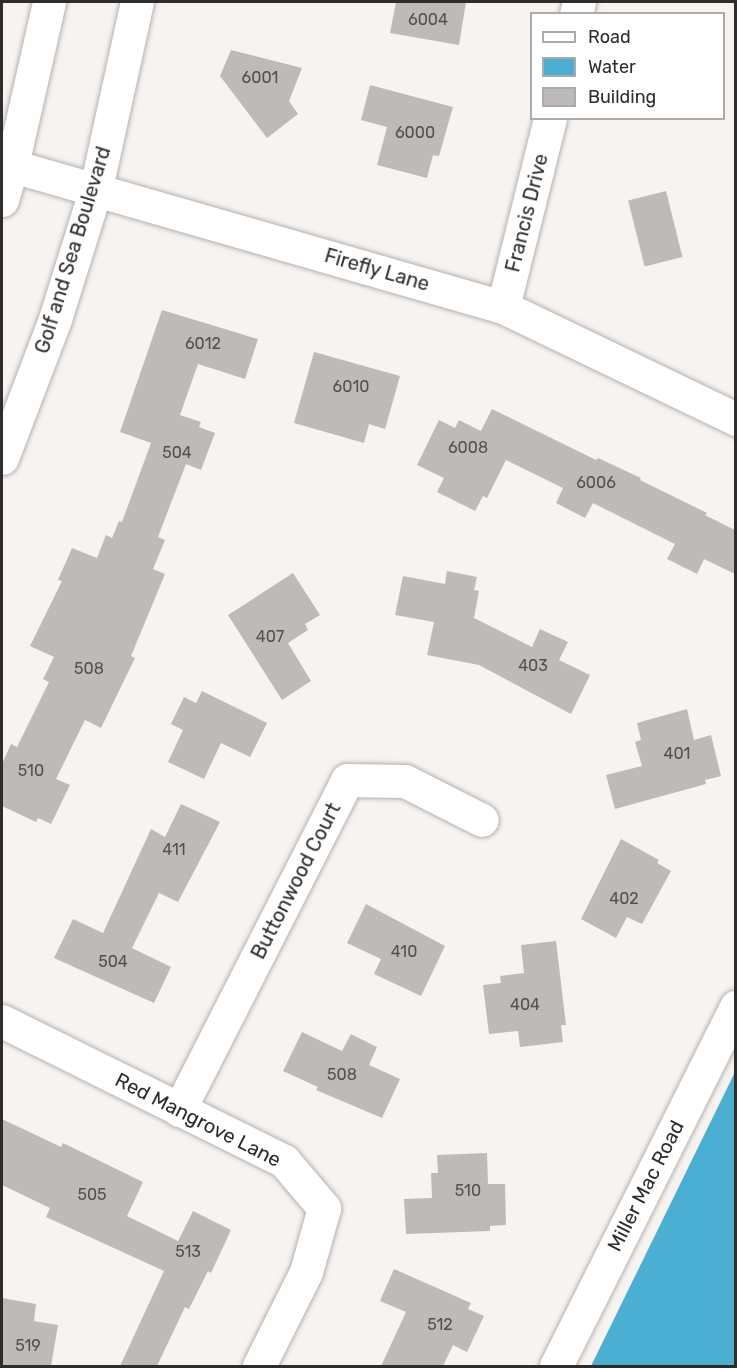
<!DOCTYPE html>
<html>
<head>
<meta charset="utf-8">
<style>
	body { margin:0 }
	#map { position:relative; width:737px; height:1368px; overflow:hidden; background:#f7f3f1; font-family:Rubik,sans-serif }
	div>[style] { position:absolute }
	.water>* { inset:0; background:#4baed3 }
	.building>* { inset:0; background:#bebab9; transform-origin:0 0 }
	.roads { filter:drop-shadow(0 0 2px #b5b1af) drop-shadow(0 0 2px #b5b1af) }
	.minor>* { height:33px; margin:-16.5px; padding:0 16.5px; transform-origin:16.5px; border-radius:16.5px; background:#fff }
	.tertiary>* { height:33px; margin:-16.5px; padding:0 16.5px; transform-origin:16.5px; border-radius:16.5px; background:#fff }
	span { translate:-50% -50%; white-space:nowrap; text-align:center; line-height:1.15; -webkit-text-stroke:6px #fff; paint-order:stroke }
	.number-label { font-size:16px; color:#53504f }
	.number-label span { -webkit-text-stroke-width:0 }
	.street-label { font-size:20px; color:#2f2d2c }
	.frame { position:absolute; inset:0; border:3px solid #2f2d2c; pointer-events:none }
	.legend { position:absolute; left:530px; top:12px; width:195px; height:108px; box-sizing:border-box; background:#fff; border:2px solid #acabab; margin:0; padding:8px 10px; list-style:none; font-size:18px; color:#2f2d2c }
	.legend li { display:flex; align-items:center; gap:12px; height:30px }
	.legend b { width:30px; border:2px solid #acabab }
</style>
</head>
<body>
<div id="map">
	<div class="water">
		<div style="clip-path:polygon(735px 1072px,735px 1366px,591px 1366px)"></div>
	</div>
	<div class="building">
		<div style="clip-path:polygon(396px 2px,466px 2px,459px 45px,390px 33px)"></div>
		<div style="clip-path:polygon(231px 50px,302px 68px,289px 101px,298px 114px,267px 138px,220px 76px)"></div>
		<div style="clip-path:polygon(370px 85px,453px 107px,439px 156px,433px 155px,427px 178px,377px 165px,387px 127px,361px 120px)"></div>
		<div style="left:666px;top:191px;width:68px;height:39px;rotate:76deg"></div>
		<div style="clip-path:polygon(162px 310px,258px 339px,245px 379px,198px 364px,180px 415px,201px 422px,199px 427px,215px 433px,201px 470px,186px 464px,158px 537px,165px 540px,153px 569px,165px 574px,131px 656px,135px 658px,101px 728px,85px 720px,56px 779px,70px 785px,51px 824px,38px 818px,36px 822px,2px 806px,2px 764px,11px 744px,17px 747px,49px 682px,43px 679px,54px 657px,30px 646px,62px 581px,58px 580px,72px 548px,97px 558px,106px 535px,112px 538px,119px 521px,122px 522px,151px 443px,120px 432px)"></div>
		<div style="clip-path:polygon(314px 352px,400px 376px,385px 429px,369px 424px,364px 443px,294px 423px)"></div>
		<div style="clip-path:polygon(492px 409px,596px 460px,598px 458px,641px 478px,640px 480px,707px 513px,705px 515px,735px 530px,735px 574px,704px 559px,697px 574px,667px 559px,675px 544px,593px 503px,585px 518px,556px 503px,563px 488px,506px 460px,487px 498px,483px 496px,475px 511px,437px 492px,444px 478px,417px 465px,439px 420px,455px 428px,459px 420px,481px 431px)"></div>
		<div style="clip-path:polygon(447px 571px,477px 577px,474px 590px,479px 591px,474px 618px,532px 647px,540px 629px,568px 642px,559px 660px,590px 675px,571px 714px,479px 665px,427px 655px,434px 622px,395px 615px,403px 576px,445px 584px)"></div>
		<div style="clip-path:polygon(293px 573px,320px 615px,305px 624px,308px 630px,288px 643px,311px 681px,282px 700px,228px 615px)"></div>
		<div style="clip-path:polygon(202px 691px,267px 723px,250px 757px,221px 743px,204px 779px,168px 762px,183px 730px,171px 724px,184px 697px,196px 703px)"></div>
		<div style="clip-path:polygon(687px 709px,694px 740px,711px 735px,721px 776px,705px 780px,706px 784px,615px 809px,606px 775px,642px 766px,635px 742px,641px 740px,637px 723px)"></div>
		<div style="clip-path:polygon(181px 804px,220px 822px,178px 902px,159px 893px,132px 948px,171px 967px,154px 1003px,54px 958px,73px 919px,103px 933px,151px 829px,165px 837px)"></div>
		<div style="clip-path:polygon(621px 839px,659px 860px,657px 863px,671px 871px,642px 924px,627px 917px,616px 938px,581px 919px)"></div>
		<div style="clip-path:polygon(366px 904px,445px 946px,421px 996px,374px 974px,381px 959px,347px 943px)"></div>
		<div style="clip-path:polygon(556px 941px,566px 1025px,561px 1025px,563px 1042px,520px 1047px,518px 1031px,489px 1034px,483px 985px,501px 983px,500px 976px,524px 973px,521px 945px)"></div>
		<div style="clip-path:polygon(302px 1032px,342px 1051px,351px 1034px,377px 1047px,369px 1065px,400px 1079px,382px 1118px,316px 1090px,318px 1087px,283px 1071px)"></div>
		<div style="clip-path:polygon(2px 1119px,61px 1147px,63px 1143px,143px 1182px,127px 1216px,178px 1241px,193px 1211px,231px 1230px,211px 1273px,208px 1271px,189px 1309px,185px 1307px,157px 1366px,120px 1366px,164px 1271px,46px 1217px,50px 1208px,2px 1185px)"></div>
		<div style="clip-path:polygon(487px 1153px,488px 1184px,505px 1184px,506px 1225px,490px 1226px,490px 1231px,406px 1234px,404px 1199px,432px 1198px,431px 1173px,438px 1173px,437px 1155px)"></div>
		<div style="clip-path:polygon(394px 1269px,471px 1303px,468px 1309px,484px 1316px,467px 1352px,453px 1345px,443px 1366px,381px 1366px,406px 1312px,380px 1301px)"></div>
		<div style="clip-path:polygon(2px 1298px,36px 1304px,34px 1321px,58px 1325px,51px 1366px,2px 1366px)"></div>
	</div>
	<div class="roads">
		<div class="minor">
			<div style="left:576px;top:14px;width:12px;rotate:-76deg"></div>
			<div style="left:2px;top:163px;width:521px;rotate:16.04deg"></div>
			<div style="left:503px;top:307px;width:259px;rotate:25.7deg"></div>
			<div style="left:2px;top:200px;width:36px;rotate:-74deg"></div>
			<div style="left:12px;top:165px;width:167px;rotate:-77.2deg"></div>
			<div style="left:503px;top:307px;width:195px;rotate:-76deg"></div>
			<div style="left:2px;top:458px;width:149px;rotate:-69.1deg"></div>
			<div style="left:55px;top:319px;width:137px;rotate:-72.6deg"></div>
			<div style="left:96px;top:188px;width:190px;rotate:-77.6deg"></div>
			<div style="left:2px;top:1021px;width:315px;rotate:26.4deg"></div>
			<div style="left:284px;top:1161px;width:62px;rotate:49.6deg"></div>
			<div style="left:324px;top:1208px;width:66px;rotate:105.7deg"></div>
			<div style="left:306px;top:1272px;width:105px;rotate:116.6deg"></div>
			<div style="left:179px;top:1110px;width:370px;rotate:-63deg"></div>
			<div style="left:347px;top:780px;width:58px;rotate:1deg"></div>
			<div style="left:405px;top:781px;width:86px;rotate:26.9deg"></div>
		</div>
		<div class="tertiary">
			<div style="left:556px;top:1366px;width:402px;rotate:-63.4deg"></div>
		</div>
	</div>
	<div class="number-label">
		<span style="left:428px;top:20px">6004</span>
		<span style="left:260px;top:78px">6001</span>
		<span style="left:415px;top:133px">6000</span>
		<span style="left:203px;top:344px">6012</span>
		<span style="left:351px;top:387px">6010</span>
		<span style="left:468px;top:448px">6008</span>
		<span style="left:177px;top:453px">504</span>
		<span style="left:596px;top:483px">6006</span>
		<span style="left:270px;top:637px">407</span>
		<span style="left:533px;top:666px">403</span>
		<span style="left:89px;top:669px">508</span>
		<span style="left:677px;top:754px">401</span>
		<span style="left:31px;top:771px">510</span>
		<span style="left:174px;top:850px">411</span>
		<span style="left:624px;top:899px">402</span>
		<span style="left:404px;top:952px">410</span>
		<span style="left:113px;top:962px">504</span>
		<span style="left:525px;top:1005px">404</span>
		<span style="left:342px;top:1075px">508</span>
		<span style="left:468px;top:1191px">510</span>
		<span style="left:92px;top:1195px">505</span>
		<span style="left:188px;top:1252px">513</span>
		<span style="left:440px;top:1325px">512</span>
		<span style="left:28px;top:1346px">519</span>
	</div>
	<div class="street-label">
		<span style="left:527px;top:213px;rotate:-76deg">Francis Drive</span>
		<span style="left:73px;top:250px;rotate:-73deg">Golf and Sea Boulevard</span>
		<span style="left:377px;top:270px;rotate:16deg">Firefly Lane</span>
		<span style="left:296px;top:881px;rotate:-63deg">Buttonwood Court</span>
		<span style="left:198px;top:1120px;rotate:27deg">Red Mangrove Lane</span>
		<span style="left:646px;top:1186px;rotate:-63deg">Miller Mac Road</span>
	</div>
	<div class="frame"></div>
	<ul class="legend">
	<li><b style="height:8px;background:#fff"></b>Road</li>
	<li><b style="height:16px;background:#4baed3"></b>Water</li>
	<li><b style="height:16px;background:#bebab9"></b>Building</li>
	</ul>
</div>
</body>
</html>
